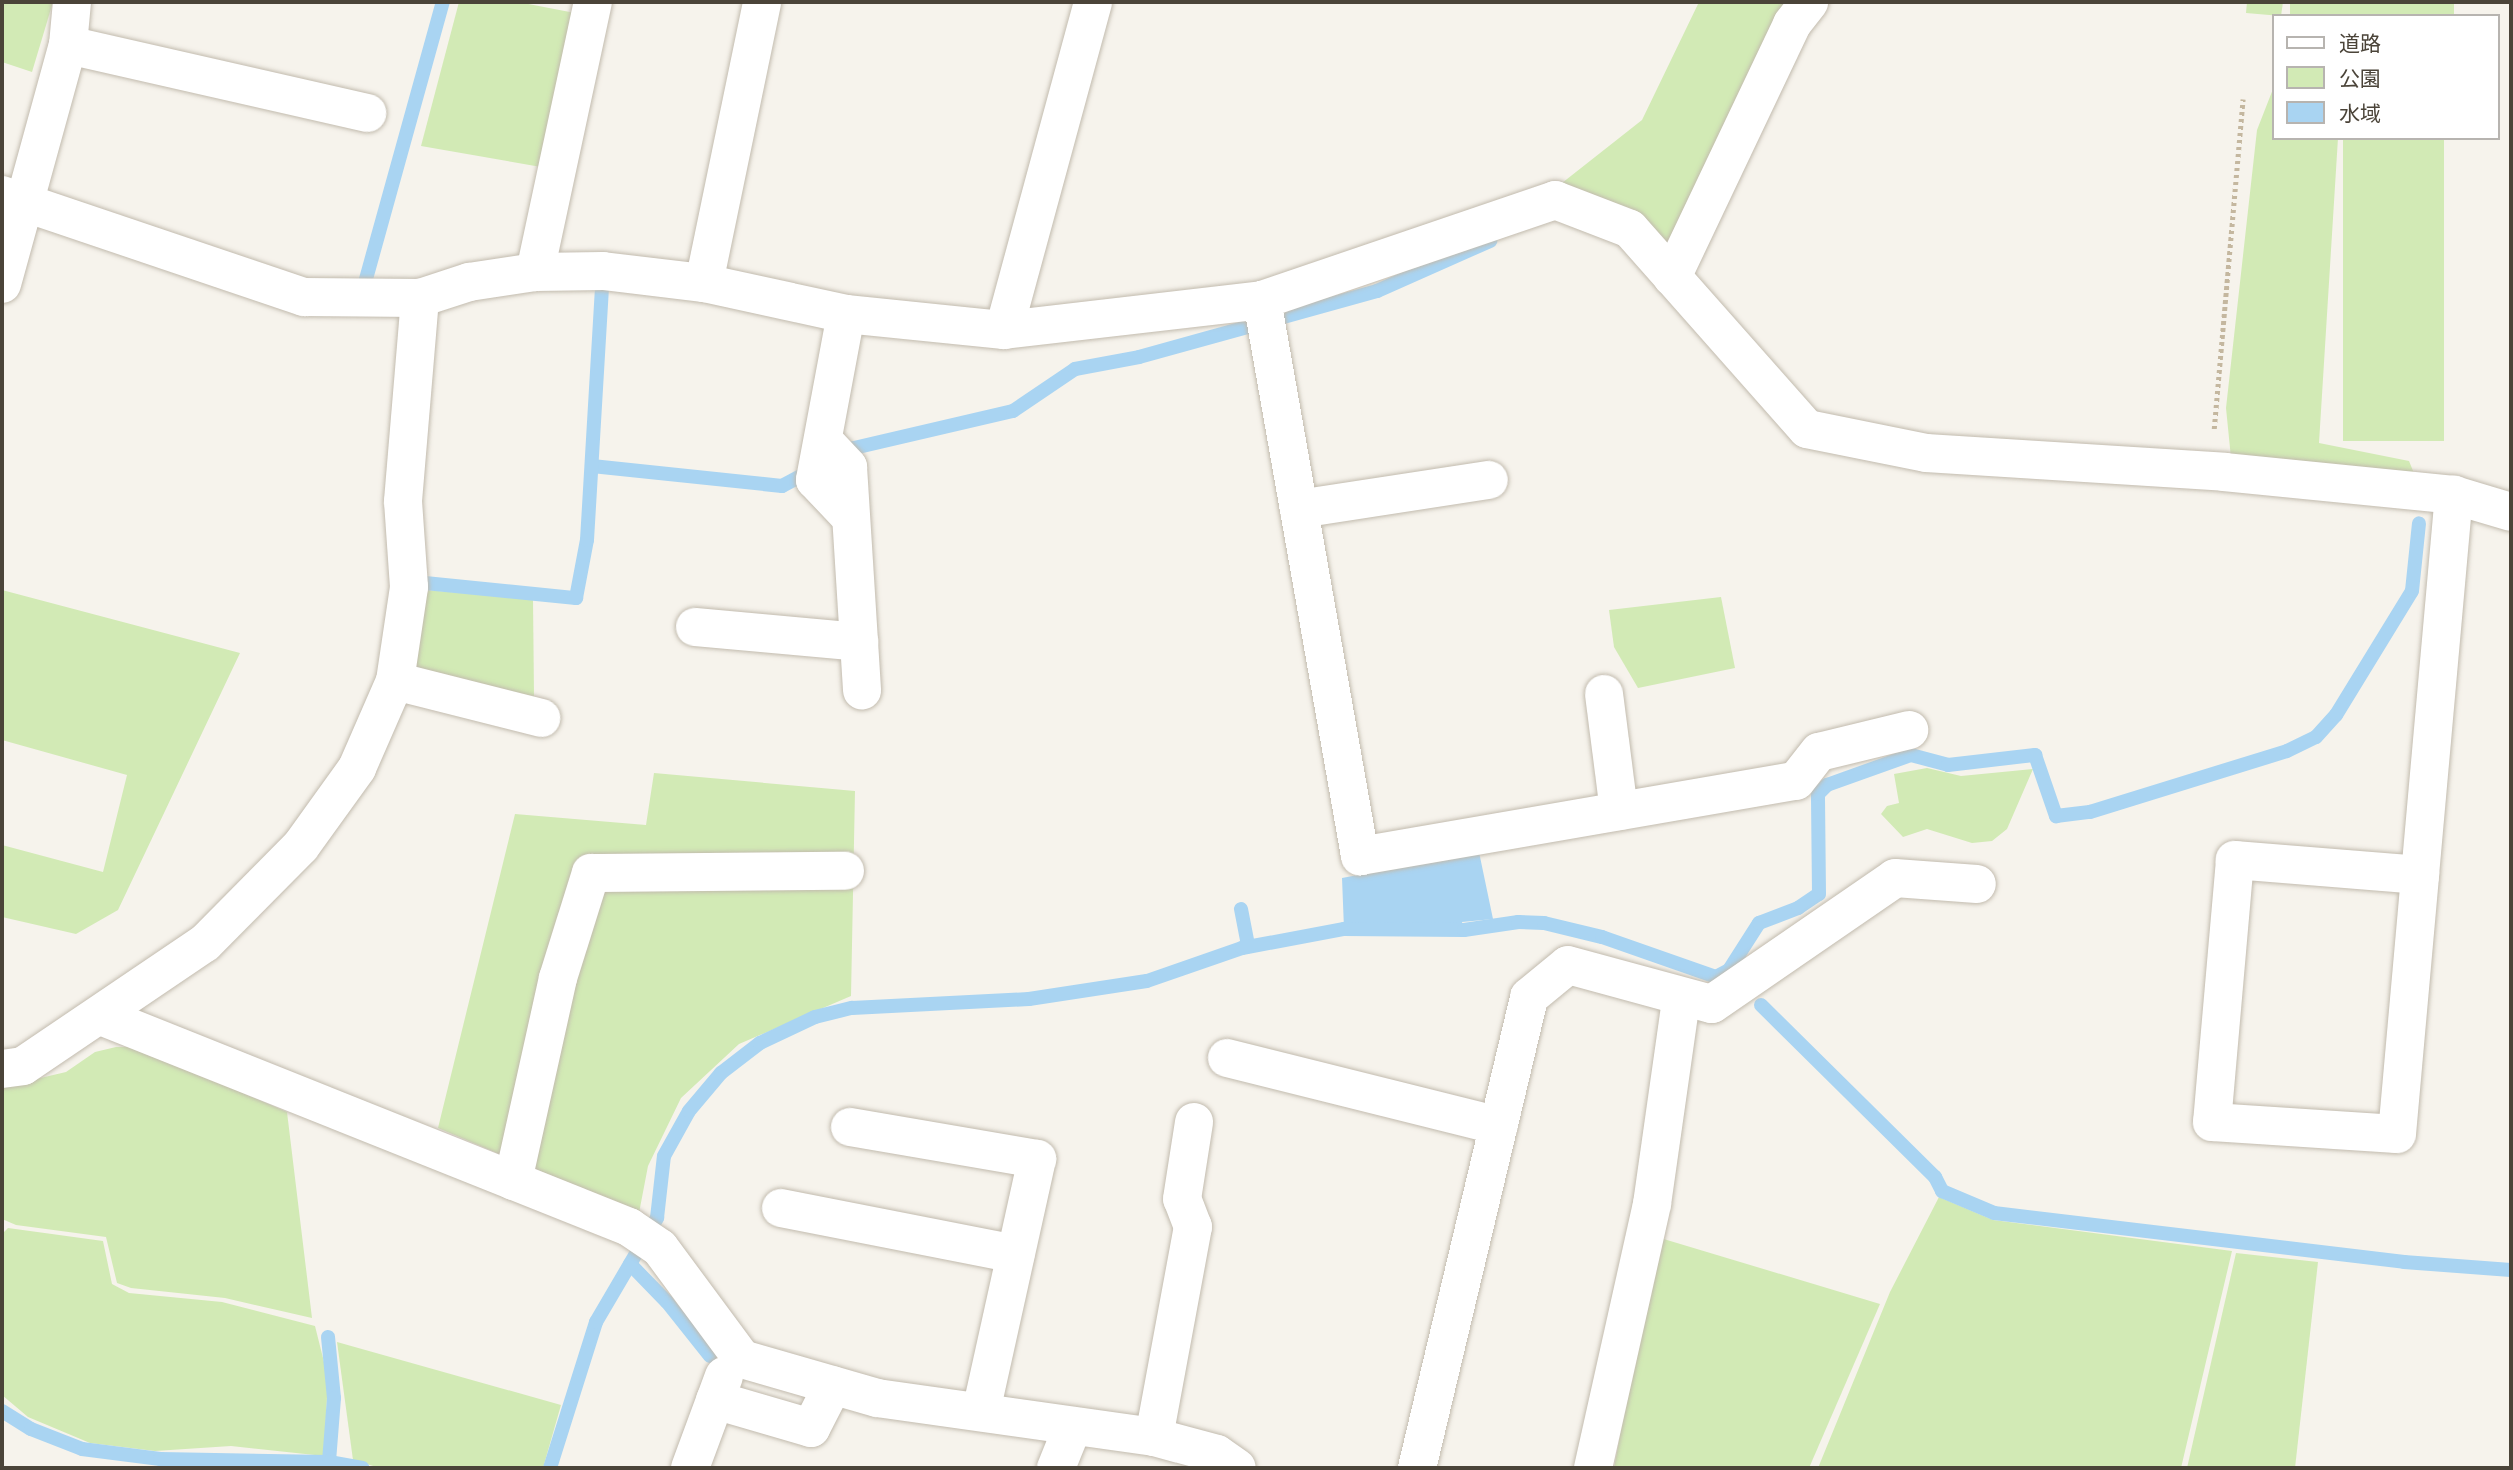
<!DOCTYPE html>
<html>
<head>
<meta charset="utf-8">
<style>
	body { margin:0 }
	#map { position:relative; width:2513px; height:1470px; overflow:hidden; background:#f6f3ec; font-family:"Titillium Web","Noto Sans JP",sans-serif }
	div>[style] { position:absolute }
	.green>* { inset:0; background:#d2eab5; transform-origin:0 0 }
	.water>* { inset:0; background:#a9d4f2 }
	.stream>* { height:14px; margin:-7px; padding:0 7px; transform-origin:7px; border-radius:7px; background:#a9d4f2 }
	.path>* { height:4.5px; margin-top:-2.25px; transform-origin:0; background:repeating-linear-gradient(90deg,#c4b79f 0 3.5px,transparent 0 7px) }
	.roads { filter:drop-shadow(0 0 2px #c2bbae) drop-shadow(0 0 2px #c2bbae) }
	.minor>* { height:38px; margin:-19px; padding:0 19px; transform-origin:19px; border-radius:19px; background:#fff }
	span { translate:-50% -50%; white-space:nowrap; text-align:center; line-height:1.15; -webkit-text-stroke:5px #fff; paint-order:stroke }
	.frame { position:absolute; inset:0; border:4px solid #4b4439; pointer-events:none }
	.legend { position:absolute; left:2272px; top:14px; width:228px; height:126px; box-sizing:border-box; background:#fff; border:2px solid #b7b4b0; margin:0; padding:9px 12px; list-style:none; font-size:21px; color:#4b4439 }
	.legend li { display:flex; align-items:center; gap:14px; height:35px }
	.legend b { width:35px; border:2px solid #b7b4b0 }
</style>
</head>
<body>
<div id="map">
	<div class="green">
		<div style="clip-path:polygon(2px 2px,53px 2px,32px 72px,2px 62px)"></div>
		<div style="clip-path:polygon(459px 2px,518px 2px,575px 13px,541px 167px,421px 146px)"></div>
		<div style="clip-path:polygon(1699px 2px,1792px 2px,1676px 248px,1562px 183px,1642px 120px)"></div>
		<div style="clip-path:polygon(2247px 2px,2283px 2px,2281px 16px,2246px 13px)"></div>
		<div style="left:2290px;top:2px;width:164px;height:14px"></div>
		<div style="clip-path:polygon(2273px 89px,2273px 138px,2338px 138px,2319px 443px,2409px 461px,2418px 483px,2231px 458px,2226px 408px,2257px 130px)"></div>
		<div style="left:2343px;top:138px;width:101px;height:303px"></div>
		<div style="clip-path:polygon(2px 590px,240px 653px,118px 910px,76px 934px,2px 917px,2px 845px,103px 872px,127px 775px,2px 740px)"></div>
		<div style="clip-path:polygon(426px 590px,533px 599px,534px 696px,412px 678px)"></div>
		<div style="clip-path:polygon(1721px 597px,1735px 668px,1638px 688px,1614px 647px,1609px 610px)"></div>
		<div style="clip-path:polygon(1927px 768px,1961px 776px,2033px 769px,2007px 829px,1992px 841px,1972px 843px,1927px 829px,1903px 837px,1881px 814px,1887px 806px,1899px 803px,1894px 774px)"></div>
		<div style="clip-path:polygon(654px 773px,855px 791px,851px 996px,739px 1044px,681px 1098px,648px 1166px,639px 1213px,438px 1128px,515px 814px,646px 825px)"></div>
		<div style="clip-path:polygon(116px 1047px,136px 1047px,287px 1112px,312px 1318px,225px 1298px,131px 1288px,117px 1283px,106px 1237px,16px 1225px,2px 1219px,2px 1087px,66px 1072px,95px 1052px)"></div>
		<div style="clip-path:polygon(1939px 1197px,1993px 1220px,2232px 1251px,2181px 1468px,1818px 1468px,1890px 1292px)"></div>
		<div style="clip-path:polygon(8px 1228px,103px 1241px,112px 1284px,129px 1293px,222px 1302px,315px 1326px,328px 1378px,324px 1456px,231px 1446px,155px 1451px,90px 1443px,28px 1417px,2px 1395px,2px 1234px)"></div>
		<div style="clip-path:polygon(1657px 1237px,1880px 1304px,1809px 1468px,1614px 1468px)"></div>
		<div style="clip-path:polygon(2236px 1253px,2318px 1262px,2295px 1468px,2187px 1468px)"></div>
		<div style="clip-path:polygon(337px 1342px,561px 1405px,543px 1468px,380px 1468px,353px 1460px)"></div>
	</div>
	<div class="water">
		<div style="clip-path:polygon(1479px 852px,1493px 919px,1462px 922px,1464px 930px,1344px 929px,1342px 878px)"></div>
	</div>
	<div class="stream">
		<div style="left:366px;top:279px;width:288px;rotate:-74.5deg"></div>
		<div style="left:839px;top:456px;width:17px;rotate:-28deg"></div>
		<div style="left:854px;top:448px;width:163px;rotate:-13.1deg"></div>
		<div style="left:1013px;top:411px;width:75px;rotate:-34.1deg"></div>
		<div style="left:1075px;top:369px;width:65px;rotate:-10.6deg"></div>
		<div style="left:1139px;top:357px;width:247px;rotate:-15.5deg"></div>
		<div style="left:1377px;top:291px;width:124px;rotate:-23.9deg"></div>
		<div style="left:592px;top:466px;width:191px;rotate:6deg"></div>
		<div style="left:782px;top:486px;width:34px;rotate:-28deg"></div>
		<div style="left:425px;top:583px;width:152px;rotate:5.7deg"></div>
		<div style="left:576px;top:598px;width:59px;rotate:-79.3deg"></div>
		<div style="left:587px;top:540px;width:249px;rotate:-86.6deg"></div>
		<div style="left:1241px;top:909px;width:38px;rotate:79deg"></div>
		<div style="left:1761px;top:1005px;width:245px;rotate:44.7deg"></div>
		<div style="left:1935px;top:1177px;width:16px;rotate:63deg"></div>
		<div style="left:1942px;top:1191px;width:56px;rotate:22.9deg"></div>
		<div style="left:1994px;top:1213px;width:413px;rotate:6.8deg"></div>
		<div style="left:2404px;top:1262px;width:107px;rotate:4.3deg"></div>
		<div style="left:630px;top:1264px;width:53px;rotate:45.8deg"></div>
		<div style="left:667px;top:1302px;width:69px;rotate:51.5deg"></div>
		<div style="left:328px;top:1337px;width:61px;rotate:84.4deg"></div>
		<div style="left:334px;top:1398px;width:64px;rotate:94.5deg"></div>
		<div style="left:2px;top:1411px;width:34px;rotate:32deg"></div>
		<div style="left:31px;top:1429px;width:55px;rotate:21.4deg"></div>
		<div style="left:82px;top:1449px;width:79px;rotate:7.3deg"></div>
		<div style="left:160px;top:1459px;width:169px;rotate:1deg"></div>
		<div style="left:329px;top:1462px;width:34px;rotate:10deg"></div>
		<div style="left:550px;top:1468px;width:153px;rotate:-72.5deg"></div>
		<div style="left:596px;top:1322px;width:121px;rotate:-59.6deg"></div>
		<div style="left:657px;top:1218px;width:62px;rotate:-83.6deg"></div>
		<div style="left:664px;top:1156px;width:51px;rotate:-60.9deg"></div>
		<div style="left:689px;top:1111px;width:50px;rotate:-49.9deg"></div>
		<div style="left:721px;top:1073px;width:49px;rotate:-37.6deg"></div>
		<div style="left:760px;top:1043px;width:61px;rotate:-25.3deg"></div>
		<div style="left:815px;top:1017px;width:38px;rotate:-14deg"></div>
		<div style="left:852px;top:1008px;width:177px;rotate:-2.9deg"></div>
		<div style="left:1029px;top:999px;width:119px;rotate:-8.7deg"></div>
		<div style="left:1147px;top:981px;width:101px;rotate:-19.2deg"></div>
		<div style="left:1242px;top:948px;width:104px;rotate:-10.6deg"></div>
		<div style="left:1344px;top:929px;width:120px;rotate:0.5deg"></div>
		<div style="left:1464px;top:930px;width:55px;rotate:-8.4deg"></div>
		<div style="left:1518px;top:922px;width:26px;rotate:2deg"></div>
		<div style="left:1544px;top:923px;width:60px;rotate:13.6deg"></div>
		<div style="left:1602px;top:937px;width:121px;rotate:19.3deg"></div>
		<div style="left:1716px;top:977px;width:15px;rotate:-28deg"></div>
		<div style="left:1729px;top:970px;width:56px;rotate:-57.4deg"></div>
		<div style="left:1759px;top:923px;width:42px;rotate:-21deg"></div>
		<div style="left:1798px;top:908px;width:25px;rotate:-34deg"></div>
		<div style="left:1819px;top:894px;width:100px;rotate:-90.6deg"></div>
		<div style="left:1818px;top:794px;width:13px;rotate:-45deg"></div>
		<div style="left:1827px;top:785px;width:89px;rotate:-19.7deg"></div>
		<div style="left:1911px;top:755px;width:38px;rotate:15deg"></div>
		<div style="left:1948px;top:765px;width:88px;rotate:-6.6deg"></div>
		<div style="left:2035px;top:755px;width:65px;rotate:71deg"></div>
		<div style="left:2056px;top:816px;width:34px;rotate:-7deg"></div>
		<div style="left:2090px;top:812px;width:206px;rotate:-17.2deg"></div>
		<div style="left:2287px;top:751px;width:32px;rotate:-26deg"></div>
		<div style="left:2316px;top:737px;width:30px;rotate:-48deg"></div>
		<div style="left:2336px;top:715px;width:145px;rotate:-58.5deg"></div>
		<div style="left:2412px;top:591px;width:68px;rotate:-84.1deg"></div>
	</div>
	<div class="path">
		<div style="left:2214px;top:429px;width:331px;rotate:-85deg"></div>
	</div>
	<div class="roads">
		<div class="minor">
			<div style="left:68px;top:45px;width:307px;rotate:12.8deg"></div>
			<div style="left:2px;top:195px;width:319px;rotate:18.7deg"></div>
			<div style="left:304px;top:297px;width:116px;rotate:0.5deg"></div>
			<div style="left:420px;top:298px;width:52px;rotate:-18.1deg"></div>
			<div style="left:469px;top:282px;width:67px;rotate:-8.6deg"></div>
			<div style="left:535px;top:272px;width:68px;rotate:-0.8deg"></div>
			<div style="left:603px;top:271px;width:102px;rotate:6.8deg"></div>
			<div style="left:704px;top:283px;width:145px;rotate:12.3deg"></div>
			<div style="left:846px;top:314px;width:159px;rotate:5.8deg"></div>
			<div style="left:1004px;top:330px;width:260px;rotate:-6.6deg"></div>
			<div style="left:1262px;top:300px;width:310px;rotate:-18.8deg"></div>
			<div style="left:1555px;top:200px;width:80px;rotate:21.1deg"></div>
			<div style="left:1630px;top:229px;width:267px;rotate:48.5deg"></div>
			<div style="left:1807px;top:429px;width:121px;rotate:11.4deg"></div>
			<div style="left:1926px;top:453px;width:299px;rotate:3.6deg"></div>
			<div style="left:2224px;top:472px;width:231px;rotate:5.7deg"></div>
			<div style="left:2454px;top:495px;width:59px;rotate:16.6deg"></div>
			<div style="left:535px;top:272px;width:276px;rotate:-77.9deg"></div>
			<div style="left:1672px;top:277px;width:280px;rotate:-64.6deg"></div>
			<div style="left:1792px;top:24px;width:28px;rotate:-52deg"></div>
			<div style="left:704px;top:283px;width:287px;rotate:-78.3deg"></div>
			<div style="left:2px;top:284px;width:248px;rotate:-74.6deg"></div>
			<div style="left:68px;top:45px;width:43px;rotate:-84.7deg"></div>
			<div style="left:1262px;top:300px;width:565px;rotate:80deg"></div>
			<div style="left:1360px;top:856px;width:442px;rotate:-9.8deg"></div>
			<div style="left:1796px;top:781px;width:37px;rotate:-52deg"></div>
			<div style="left:1819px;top:752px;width:93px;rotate:-13.7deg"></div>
			<div style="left:846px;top:314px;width:169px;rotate:100.6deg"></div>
			<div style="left:815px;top:480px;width:52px;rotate:46.5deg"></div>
			<div style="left:1004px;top:330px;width:340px;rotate:-74.8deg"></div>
			<div style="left:823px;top:440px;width:37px;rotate:47deg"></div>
			<div style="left:848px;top:467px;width:224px;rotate:86.4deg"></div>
			<div style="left:1299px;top:509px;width:192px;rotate:-8.7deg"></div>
			<div style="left:695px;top:627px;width:165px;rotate:5.2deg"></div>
			<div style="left:395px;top:681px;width:151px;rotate:14.2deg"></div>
			<div style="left:1604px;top:694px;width:118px;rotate:82.7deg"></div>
			<div style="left:2420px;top:875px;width:186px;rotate:-175.4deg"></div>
			<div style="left:2235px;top:860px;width:263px;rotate:95deg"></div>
			<div style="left:2212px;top:1122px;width:185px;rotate:3.7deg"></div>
			<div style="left:2397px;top:1134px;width:260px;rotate:-84.9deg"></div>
			<div style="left:2420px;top:875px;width:382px;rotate:-84.9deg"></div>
			<div style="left:101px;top:1016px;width:569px;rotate:21.78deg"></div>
			<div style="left:629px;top:1227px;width:37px;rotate:34deg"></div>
			<div style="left:660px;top:1248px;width:138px;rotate:53.5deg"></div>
			<div style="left:742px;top:1359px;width:141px;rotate:16.1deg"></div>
			<div style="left:877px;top:1398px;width:280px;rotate:8deg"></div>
			<div style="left:1154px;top:1437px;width:65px;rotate:15.1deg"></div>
			<div style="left:1217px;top:1454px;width:24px;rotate:35deg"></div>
			<div style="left:1227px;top:1058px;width:280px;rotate:14deg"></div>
			<div style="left:2px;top:1069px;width:21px;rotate:-8deg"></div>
			<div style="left:23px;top:1066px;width:220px;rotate:-34.1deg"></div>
			<div style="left:205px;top:943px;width:136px;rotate:-45.3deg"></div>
			<div style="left:301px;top:846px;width:96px;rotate:-54.3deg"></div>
			<div style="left:357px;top:768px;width:95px;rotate:-66.4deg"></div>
			<div style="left:395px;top:681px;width:95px;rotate:-81.5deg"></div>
			<div style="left:409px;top:587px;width:86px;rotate:-94deg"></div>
			<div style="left:403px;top:501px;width:204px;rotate:-85.2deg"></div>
			<div style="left:850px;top:1127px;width:190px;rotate:9.7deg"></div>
			<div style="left:1037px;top:1159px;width:259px;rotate:102.5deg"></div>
			<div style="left:513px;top:1181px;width:208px;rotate:-77.5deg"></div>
			<div style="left:558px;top:978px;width:110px;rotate:-72.6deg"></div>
			<div style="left:591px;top:873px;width:254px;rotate:-0.5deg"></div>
			<div style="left:781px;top:1208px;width:239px;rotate:11.1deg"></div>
			<div style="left:715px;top:1400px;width:100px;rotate:16.3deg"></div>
			<div style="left:811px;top:1428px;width:48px;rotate:-62.9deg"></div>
			<div style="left:1154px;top:1437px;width:214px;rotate:-79.5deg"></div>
			<div style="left:1193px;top:1227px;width:30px;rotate:-111deg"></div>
			<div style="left:1182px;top:1199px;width:78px;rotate:-81.1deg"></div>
			<div style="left:690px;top:1468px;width:98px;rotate:-69.7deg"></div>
			<div style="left:1056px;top:1468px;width:45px;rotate:-68deg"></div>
			<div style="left:1417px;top:1468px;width:484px;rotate:-76.6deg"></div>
			<div style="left:1529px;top:997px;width:50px;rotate:-39.4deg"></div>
			<div style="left:1568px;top:965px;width:149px;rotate:15.2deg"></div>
			<div style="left:1712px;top:1004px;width:222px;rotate:-34.5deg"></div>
			<div style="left:1895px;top:878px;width:82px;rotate:4.2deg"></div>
			<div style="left:1593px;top:1468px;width:271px;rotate:-77.4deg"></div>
			<div style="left:1652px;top:1204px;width:207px;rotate:-81.9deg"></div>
		</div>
	</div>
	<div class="frame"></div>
	<ul class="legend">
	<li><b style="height:9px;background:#fff"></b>道路</li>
	<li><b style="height:19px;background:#d2eab5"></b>公園</li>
	<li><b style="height:19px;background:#a9d4f2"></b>水域</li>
	</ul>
</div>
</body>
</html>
